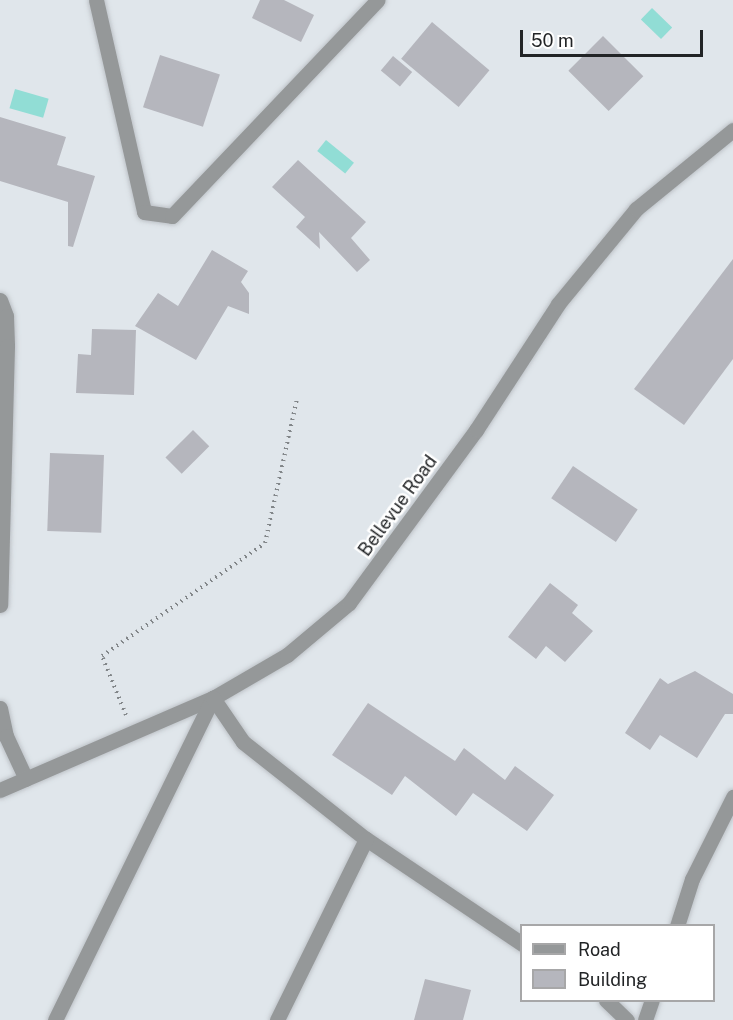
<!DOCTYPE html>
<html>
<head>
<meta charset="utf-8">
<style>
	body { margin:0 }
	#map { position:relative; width:733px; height:1020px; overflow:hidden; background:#e0e6eb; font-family:"Public Sans",sans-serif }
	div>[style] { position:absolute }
	.water>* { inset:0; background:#91ddd5; transform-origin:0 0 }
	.building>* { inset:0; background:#b5b6bd; transform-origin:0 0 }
	.path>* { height:4px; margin-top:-2px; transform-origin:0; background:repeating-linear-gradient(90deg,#828689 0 1.5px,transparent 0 6px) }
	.roads { filter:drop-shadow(0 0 2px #bec3c8) drop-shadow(0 0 2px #bec3c8) }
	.street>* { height:15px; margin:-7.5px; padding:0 7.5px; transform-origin:7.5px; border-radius:7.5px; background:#959899 }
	span { translate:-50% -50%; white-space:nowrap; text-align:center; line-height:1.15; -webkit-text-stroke:5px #fff; paint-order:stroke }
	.street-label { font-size:18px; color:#222426 }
	.legend { position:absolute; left:520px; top:924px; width:195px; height:78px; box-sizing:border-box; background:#fff; border:2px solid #a7a7a8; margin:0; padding:8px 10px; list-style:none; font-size:18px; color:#222426 }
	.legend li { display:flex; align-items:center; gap:12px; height:30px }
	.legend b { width:30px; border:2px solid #a7a7a8 }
	.scale { position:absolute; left:520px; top:30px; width:183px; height:27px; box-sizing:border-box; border:3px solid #222426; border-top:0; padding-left:8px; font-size:18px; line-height:21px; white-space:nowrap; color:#222426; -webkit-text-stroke:4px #fff; paint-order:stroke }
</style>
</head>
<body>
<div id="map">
	<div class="water">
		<div style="left:652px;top:8px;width:28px;height:16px;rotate:44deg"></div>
		<div style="left:15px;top:89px;width:35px;height:20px;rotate:16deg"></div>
		<div style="left:326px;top:140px;width:36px;height:14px;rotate:39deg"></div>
	</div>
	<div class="building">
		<div style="clip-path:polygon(260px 0,284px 0,314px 15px,301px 42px,252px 18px)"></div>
		<div style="left:432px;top:22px;width:75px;height:48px;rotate:40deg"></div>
		<div style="left:603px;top:36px;width:57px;height:49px;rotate:45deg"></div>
		<div style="left:160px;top:55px;width:63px;height:55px;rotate:18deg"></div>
		<div style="left:393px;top:56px;width:25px;height:19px;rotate:40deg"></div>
		<div style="clip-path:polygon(0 117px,66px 137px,57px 165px,95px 176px,73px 247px,68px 246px,68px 202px,0 181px)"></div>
		<div style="clip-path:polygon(298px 160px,366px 222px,351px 238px,370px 260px,357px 272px,319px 232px,320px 249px,296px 227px,305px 217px,272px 187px)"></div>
		<div style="clip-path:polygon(212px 250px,248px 271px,241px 282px,249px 293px,249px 314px,228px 306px,196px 360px,135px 326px,158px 293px,178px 306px)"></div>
		<div style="clip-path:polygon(733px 259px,733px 359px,684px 425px,634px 389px)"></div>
		<div style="clip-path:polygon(92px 329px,136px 330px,134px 395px,76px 393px,78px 354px,91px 355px)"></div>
		<div style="left:193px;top:430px;width:23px;height:39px;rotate:45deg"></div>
		<div style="left:50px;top:453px;width:54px;height:78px;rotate:2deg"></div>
		<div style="left:573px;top:466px;width:78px;height:39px;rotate:34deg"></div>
		<div style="clip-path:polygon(550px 583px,578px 605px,572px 613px,593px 631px,565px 662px,546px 646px,536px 659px,508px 637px)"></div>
		<div style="clip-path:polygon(695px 671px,733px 694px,733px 714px,725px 714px,697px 758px,660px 735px,650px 750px,625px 733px,660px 678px,668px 684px)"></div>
		<div style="clip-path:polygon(368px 703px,455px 761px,464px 748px,505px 780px,515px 766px,554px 795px,527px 831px,473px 793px,456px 816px,405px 776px,392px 795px,332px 755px)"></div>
		<div style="clip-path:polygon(425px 979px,471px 990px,463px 1020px,414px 1020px)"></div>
	</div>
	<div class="path">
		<div style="left:126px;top:715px;width:64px;rotate:-112.1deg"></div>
		<div style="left:102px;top:656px;width:198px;rotate:-34.7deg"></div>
		<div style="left:265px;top:543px;width:148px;rotate:-77.5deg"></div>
	</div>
	<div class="roads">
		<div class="street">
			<div style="left:96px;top:0;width:217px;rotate:77.2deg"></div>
			<div style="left:144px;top:212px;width:28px;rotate:8deg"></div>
			<div style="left:172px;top:216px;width:298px;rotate:-46.4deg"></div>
			<div style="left:0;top:300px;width:17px;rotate:69deg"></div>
			<div style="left:6px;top:316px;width:30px;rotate:88deg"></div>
			<div style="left:7px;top:346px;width:259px;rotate:91.5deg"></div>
			<div style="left:0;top:708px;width:29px;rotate:78deg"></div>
			<div style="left:6px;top:736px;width:47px;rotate:65.1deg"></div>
			<div style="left:0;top:790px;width:232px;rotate:-23.4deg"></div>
			<div style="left:213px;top:698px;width:86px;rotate:-30.2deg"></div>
			<div style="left:287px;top:655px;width:81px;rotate:-40deg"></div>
			<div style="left:349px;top:603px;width:215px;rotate:-53.7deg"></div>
			<div style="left:476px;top:430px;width:150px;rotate:-56.9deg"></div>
			<div style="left:558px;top:304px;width:123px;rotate:-50.6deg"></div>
			<div style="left:636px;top:209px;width:125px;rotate:-39.2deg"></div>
			<div style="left:366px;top:839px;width:188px;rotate:33.9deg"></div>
			<div style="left:677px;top:926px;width:49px;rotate:-72.3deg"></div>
			<div style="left:692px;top:879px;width:92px;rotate:-63.4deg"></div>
			<div style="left:606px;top:1000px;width:29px;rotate:44deg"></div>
			<div style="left:55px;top:1020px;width:359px;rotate:-63.9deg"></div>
			<div style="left:213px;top:698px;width:53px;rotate:55.7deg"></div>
			<div style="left:243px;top:742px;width:157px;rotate:38.3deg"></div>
			<div style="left:366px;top:839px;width:202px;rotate:116.2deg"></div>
			<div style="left:645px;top:1020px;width:21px;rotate:-71deg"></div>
		</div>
	</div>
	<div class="street-label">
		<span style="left:398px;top:506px;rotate:-54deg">Bellevue Road</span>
	</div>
	<ul class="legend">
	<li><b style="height:8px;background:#959899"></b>Road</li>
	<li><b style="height:16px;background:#b5b6bd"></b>Building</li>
	</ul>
	<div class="scale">50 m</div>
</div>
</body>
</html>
